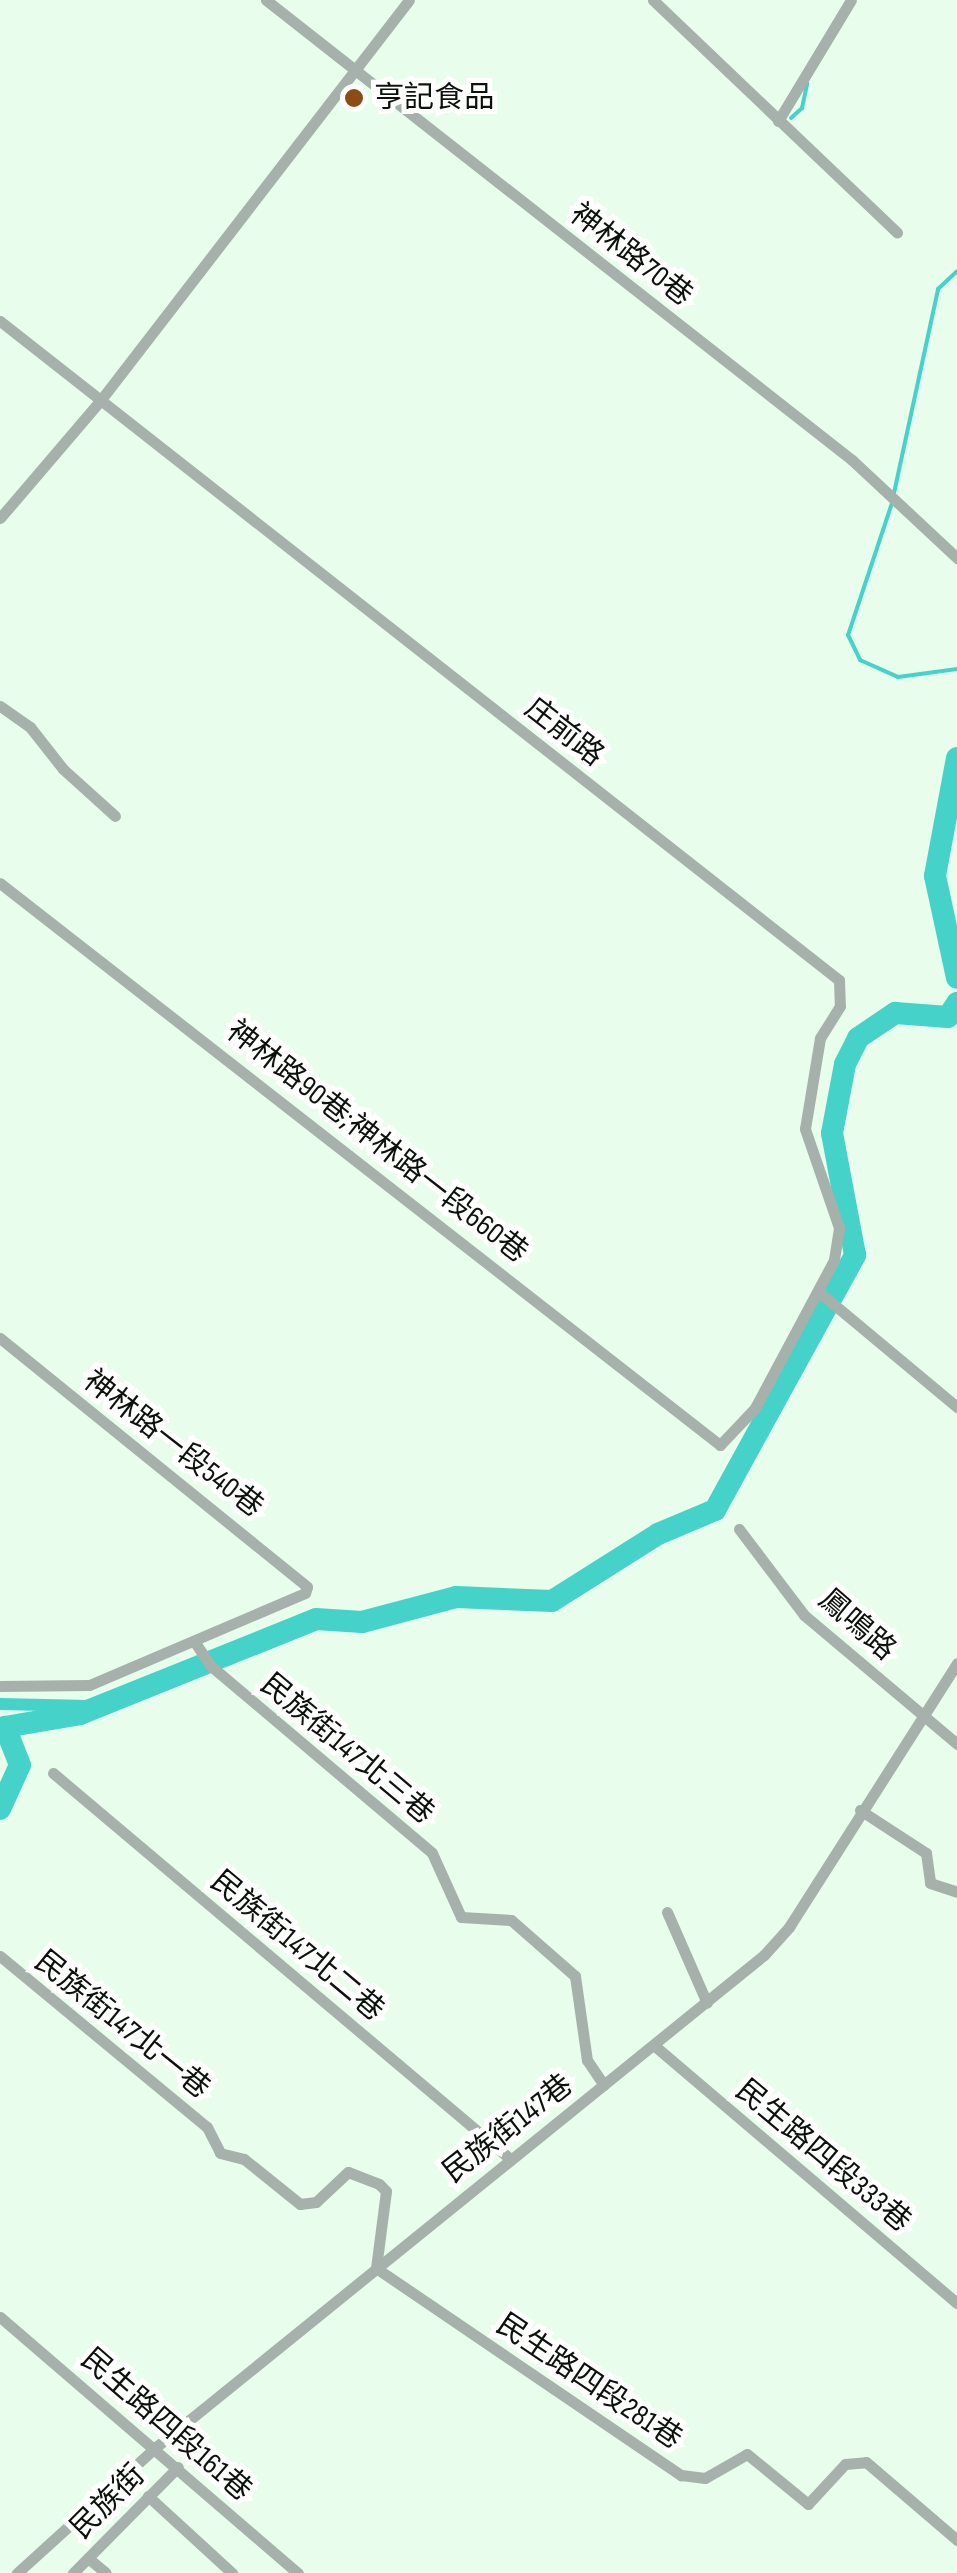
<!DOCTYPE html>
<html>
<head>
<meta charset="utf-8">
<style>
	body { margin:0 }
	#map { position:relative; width:957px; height:2573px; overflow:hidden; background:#e8fdeb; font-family:"Sofia Sans Condensed","Noto Sans TC",sans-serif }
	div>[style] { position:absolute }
	.stream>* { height:4px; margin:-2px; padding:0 2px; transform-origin:2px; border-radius:2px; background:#45d3c9 }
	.canal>* { height:12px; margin:-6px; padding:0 6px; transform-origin:6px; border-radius:6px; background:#45d3c9 }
	.river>* { height:22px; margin:-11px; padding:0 11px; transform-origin:11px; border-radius:11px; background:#45d3c9 }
	.minor>* { height:11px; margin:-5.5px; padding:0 5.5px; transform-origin:5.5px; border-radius:5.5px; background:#a6b1ac }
	.dots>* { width:28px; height:28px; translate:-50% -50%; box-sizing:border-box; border:5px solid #fff; border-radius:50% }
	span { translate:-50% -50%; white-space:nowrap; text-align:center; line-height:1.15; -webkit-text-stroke:10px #fff; paint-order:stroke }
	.poi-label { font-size:30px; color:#0b120c }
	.left { translate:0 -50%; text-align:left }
	.street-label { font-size:30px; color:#0b120c }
</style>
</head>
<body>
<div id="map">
	<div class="stream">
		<div style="left:791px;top:118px;width:15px;rotate:-42deg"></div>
		<div style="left:802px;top:108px;width:25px;rotate:-78deg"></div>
		<div style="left:894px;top:493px;width:209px;rotate:-77.8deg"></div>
		<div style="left:938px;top:289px;width:26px;rotate:-43deg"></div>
		<div style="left:892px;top:503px;width:139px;rotate:108.4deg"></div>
		<div style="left:848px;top:635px;width:28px;rotate:64deg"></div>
		<div style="left:860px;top:660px;width:42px;rotate:24.1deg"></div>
		<div style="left:898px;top:677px;width:60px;rotate:-7.7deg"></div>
	</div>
	<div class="canal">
		<div style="left:0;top:1704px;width:89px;rotate:1.3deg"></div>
	</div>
	<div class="river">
		<div style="left:957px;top:758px;width:120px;rotate:100.6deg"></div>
		<div style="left:935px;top:876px;width:104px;rotate:77.8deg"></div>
		<div style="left:0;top:1809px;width:48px;rotate:-65.6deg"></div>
		<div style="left:20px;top:1765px;width:41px;rotate:-111.5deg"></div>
		<div style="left:5px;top:1727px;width:76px;rotate:-9.8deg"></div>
		<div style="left:80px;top:1714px;width:254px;rotate:-21.9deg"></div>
		<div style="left:316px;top:1619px;width:46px;rotate:3.7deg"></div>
		<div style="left:362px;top:1622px;width:97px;rotate:-14.9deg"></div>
		<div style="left:456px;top:1597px;width:96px;rotate:2.4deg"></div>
		<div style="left:552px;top:1601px;width:125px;rotate:-32.3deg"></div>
		<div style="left:658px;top:1534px;width:62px;rotate:-22.8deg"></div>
		<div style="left:715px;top:1510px;width:291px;rotate:-61.2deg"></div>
		<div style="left:855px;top:1255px;width:124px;rotate:-100.7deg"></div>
		<div style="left:832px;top:1133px;width:70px;rotate:-79.3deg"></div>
		<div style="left:845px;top:1064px;width:29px;rotate:-63deg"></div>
		<div style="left:858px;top:1038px;width:45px;rotate:-34deg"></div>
		<div style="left:895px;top:1013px;width:53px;rotate:4.3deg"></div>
		<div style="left:948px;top:1017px;width:17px;rotate:-57deg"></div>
	</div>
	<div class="minor">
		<div style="left:266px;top:0;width:745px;rotate:38.13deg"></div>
		<div style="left:852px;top:460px;width:144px;rotate:43deg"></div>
		<div style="left:653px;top:0;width:337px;rotate:43.6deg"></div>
		<div style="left:778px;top:121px;width:141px;rotate:-58.9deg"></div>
		<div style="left:0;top:321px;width:1067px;rotate:38.15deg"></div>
		<div style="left:839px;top:980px;width:26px;rotate:88deg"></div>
		<div style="left:840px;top:1006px;width:38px;rotate:122deg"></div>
		<div style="left:820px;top:1038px;width:92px;rotate:99.4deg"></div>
		<div style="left:805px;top:1129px;width:105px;rotate:71deg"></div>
		<div style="left:839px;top:1228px;width:32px;rotate:99deg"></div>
		<div style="left:834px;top:1260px;width:168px;rotate:118.1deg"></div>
		<div style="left:755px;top:1408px;width:51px;rotate:133.4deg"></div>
		<div style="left:720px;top:1445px;width:913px;rotate:-142.03deg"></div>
		<div style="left:0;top:518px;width:154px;rotate:-49.5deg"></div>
		<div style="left:100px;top:401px;width:506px;rotate:-52.38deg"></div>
		<div style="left:0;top:706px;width:37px;rotate:35deg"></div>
		<div style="left:30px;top:727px;width:53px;rotate:51.8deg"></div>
		<div style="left:63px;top:769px;width:70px;rotate:42.1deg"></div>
		<div style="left:819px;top:1292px;width:180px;rotate:39.8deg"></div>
		<div style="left:0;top:1338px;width:395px;rotate:39deg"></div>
		<div style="left:307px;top:1587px;width:6px;rotate:108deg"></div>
		<div style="left:305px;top:1593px;width:235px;rotate:156.9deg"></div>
		<div style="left:89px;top:1685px;width:89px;rotate:179.4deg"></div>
		<div style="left:739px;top:1529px;width:108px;rotate:52.9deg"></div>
		<div style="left:804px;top:1615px;width:200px;rotate:40.1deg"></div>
		<div style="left:194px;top:1641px;width:30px;rotate:56deg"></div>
		<div style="left:211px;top:1666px;width:289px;rotate:40.2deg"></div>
		<div style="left:432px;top:1853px;width:70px;rotate:65.6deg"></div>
		<div style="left:461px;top:1917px;width:50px;rotate:3.4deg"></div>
		<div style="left:511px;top:1920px;width:85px;rotate:41.2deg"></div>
		<div style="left:575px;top:1976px;width:85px;rotate:81.9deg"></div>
		<div style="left:587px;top:2060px;width:30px;rotate:56deg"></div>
		<div style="left:53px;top:1773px;width:595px;rotate:40.16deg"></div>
		<div style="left:860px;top:1810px;width:79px;rotate:33.1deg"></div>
		<div style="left:926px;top:1853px;width:30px;rotate:82deg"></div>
		<div style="left:930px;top:1883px;width:28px;rotate:18deg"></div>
		<div style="left:667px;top:1912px;width:99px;rotate:66.3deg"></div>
		<div style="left:0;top:1956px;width:268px;rotate:39.6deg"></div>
		<div style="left:207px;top:2127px;width:29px;rotate:63deg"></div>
		<div style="left:220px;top:2153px;width:25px;rotate:14deg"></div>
		<div style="left:244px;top:2159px;width:72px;rotate:38.8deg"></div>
		<div style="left:300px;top:2204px;width:16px;rotate:-7deg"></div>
		<div style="left:316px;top:2202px;width:44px;rotate:-43.2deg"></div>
		<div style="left:348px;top:2172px;width:33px;rotate:21deg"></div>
		<div style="left:379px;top:2184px;width:10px;rotate:45deg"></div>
		<div style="left:386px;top:2191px;width:78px;rotate:97.4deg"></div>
		<div style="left:376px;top:2268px;width:369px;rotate:34.2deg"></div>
		<div style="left:681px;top:2475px;width:24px;rotate:7deg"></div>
		<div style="left:705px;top:2478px;width:48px;rotate:-29.7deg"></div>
		<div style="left:747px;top:2454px;width:79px;rotate:39.3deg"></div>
		<div style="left:808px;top:2504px;width:54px;rotate:-47.2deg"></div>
		<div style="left:845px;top:2464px;width:21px;rotate:-5deg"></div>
		<div style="left:866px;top:2462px;width:120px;rotate:40.6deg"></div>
		<div style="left:656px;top:2047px;width:395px;rotate:40.4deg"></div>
		<div style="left:0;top:2317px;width:393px;rotate:40.7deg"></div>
		<div style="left:148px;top:2496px;width:114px;rotate:42.5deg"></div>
		<div style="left:88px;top:2558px;width:23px;rotate:40deg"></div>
		<div style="left:17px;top:2573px;width:188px;rotate:-42.2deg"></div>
		<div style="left:156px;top:2447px;width:782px;rotate:-38.98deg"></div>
		<div style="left:764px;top:1955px;width:38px;rotate:-48deg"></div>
		<div style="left:789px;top:1927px;width:313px;rotate:-57.5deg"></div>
		<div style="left:73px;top:2573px;width:149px;rotate:-45.3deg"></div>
	</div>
	<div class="dots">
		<div style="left:354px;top:98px;background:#8c4c14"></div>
	</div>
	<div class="poi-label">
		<span class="left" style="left:374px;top:98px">亨記食品</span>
	</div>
	<div class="street-label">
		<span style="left:631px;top:255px;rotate:38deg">神林路70巷</span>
		<span style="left:564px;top:732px;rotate:38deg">庄前路</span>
		<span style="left:377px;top:1142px;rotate:38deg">神林路90巷;神林路一段660巷</span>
		<span style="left:173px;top:1444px;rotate:38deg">神林路一段540巷</span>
		<span style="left:857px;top:1625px;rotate:41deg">鳳鳴路</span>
		<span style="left:347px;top:1749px;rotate:40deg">民族街147北三巷</span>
		<span style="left:297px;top:1946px;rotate:40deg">民族街147北二巷</span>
		<span style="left:122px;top:2025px;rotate:39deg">民族街147北一巷</span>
		<span style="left:508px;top:2129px;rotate:-38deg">民族街147巷</span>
		<span style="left:823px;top:2156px;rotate:40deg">民生路四段333巷</span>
		<span style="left:589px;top:2382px;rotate:34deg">民生路四段281巷</span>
		<span style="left:166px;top:2425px;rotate:41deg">民生路四段161巷</span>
		<span style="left:108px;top:2502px;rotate:-45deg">民族街</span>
	</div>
</div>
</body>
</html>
